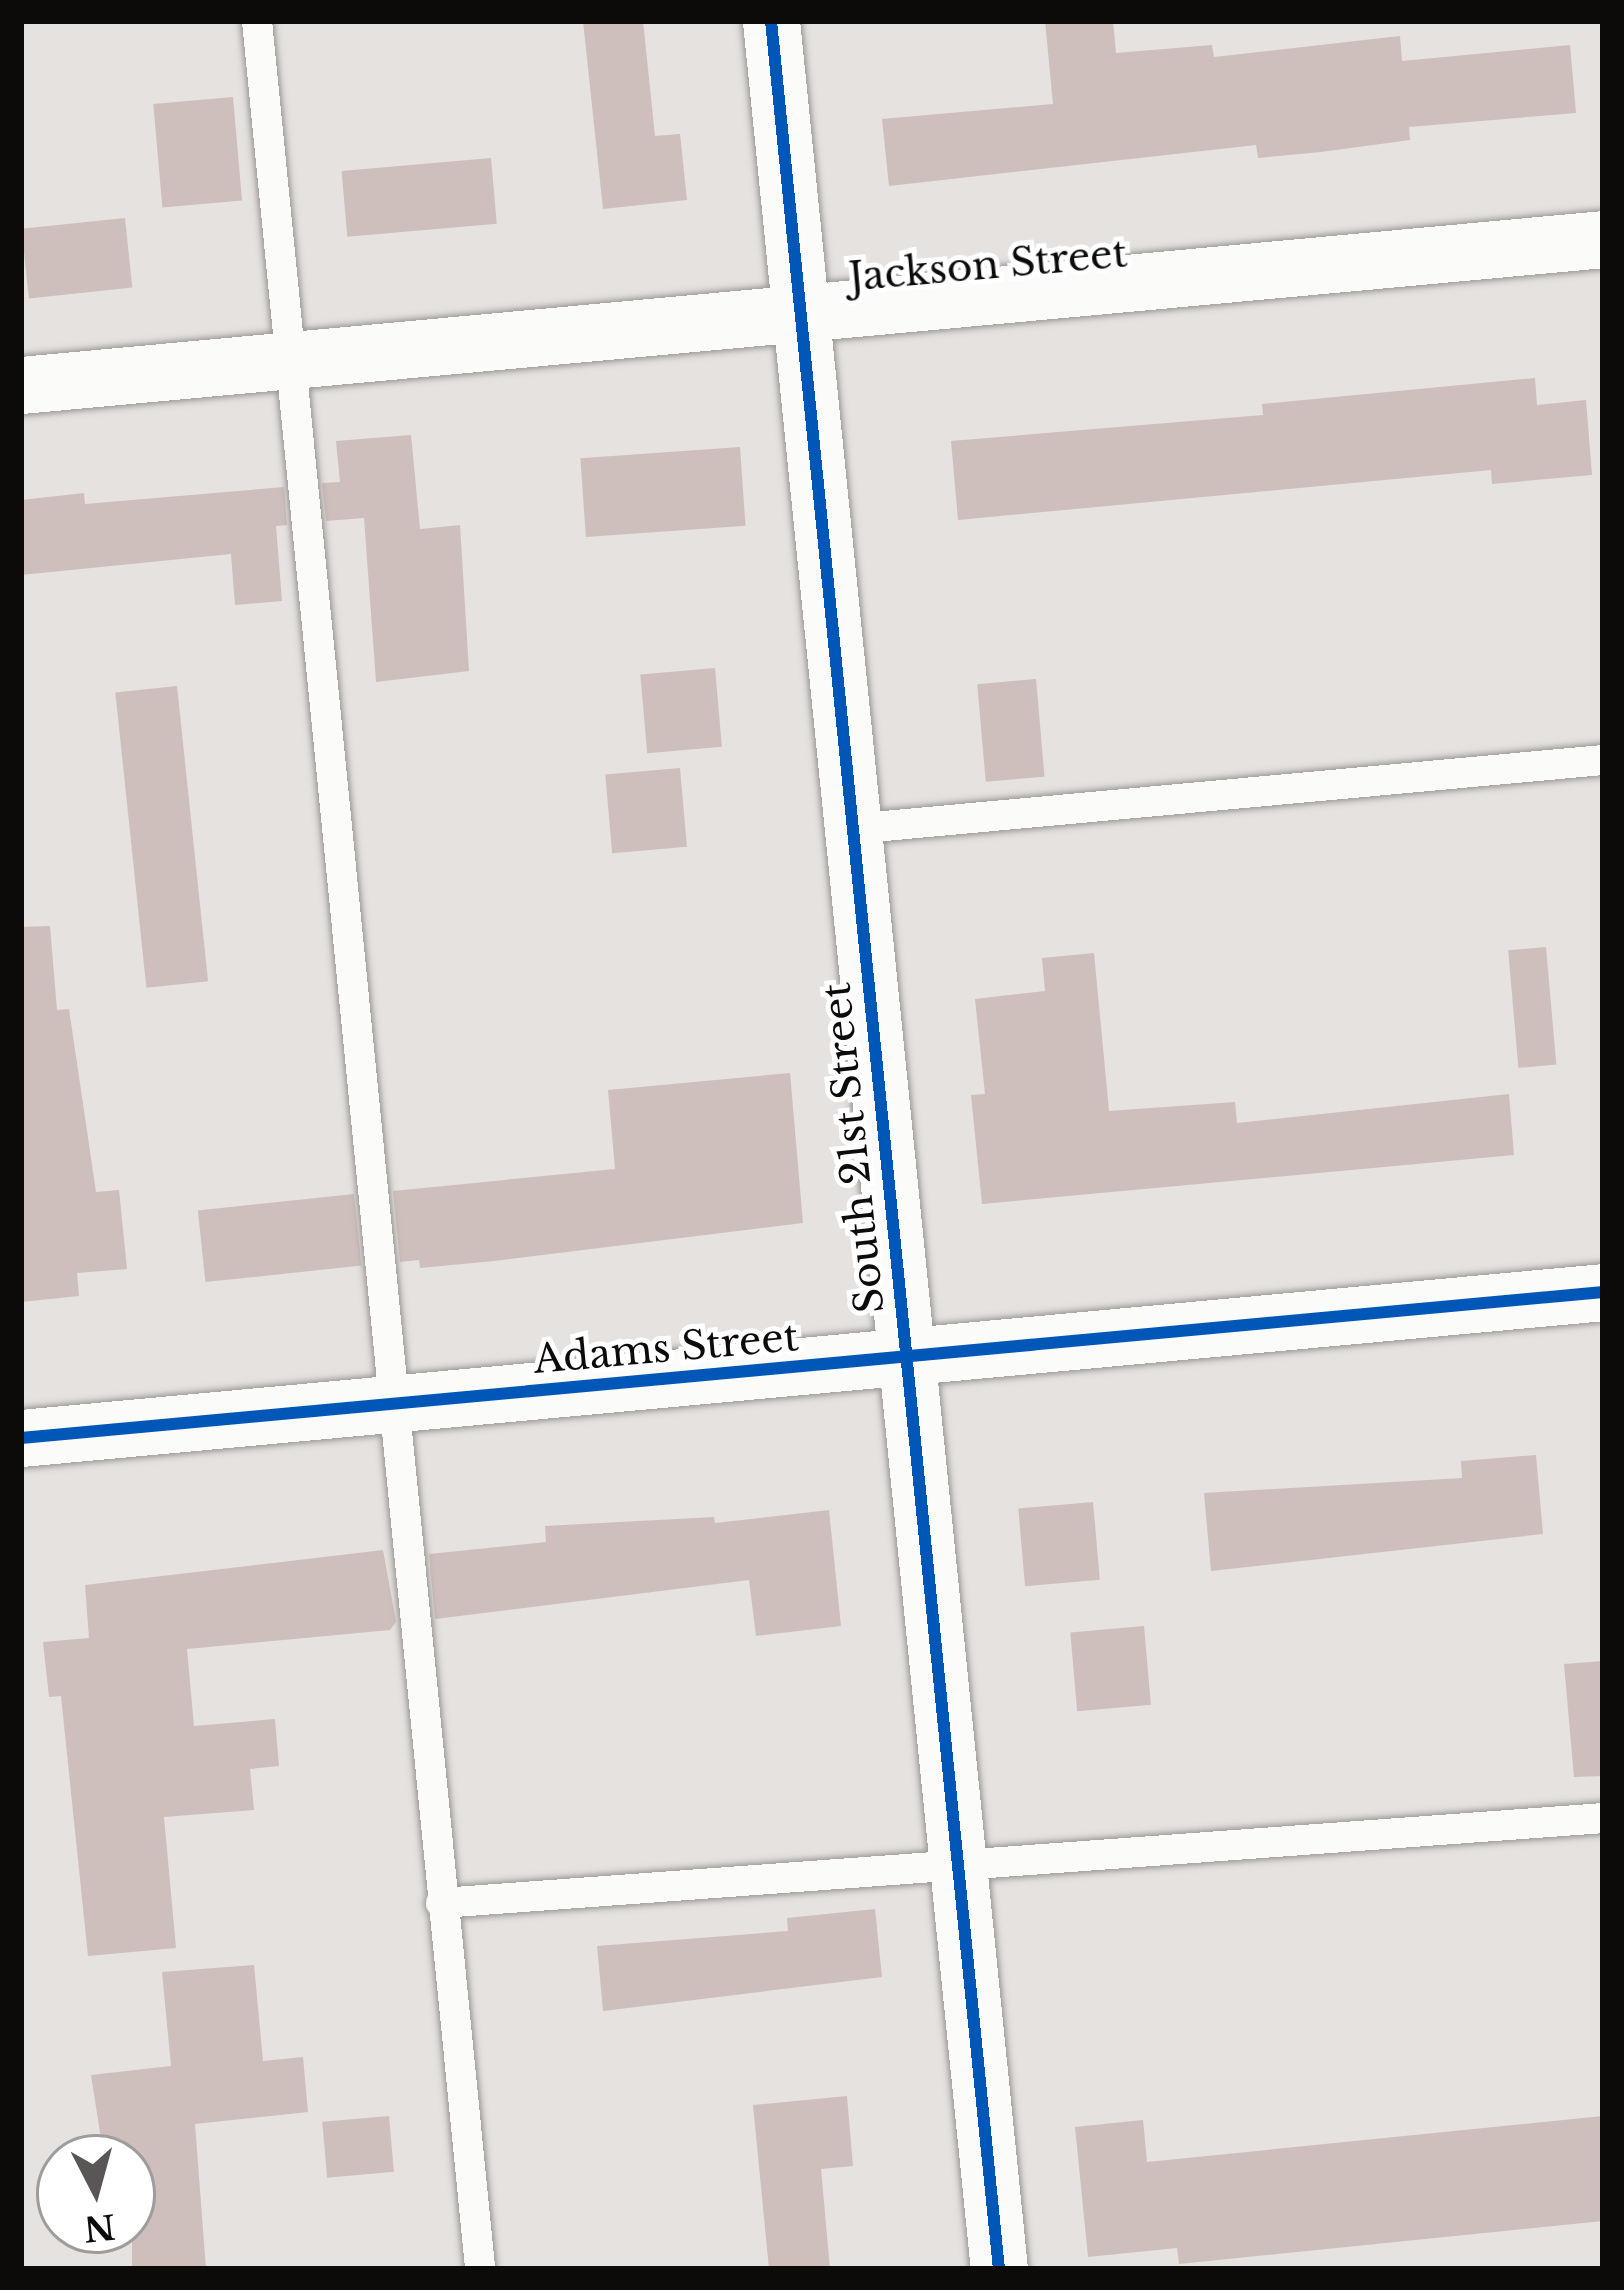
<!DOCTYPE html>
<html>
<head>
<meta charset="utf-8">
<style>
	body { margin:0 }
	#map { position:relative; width:1624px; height:2290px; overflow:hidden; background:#e5e2df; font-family:"Libre Baskerville",serif }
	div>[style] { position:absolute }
	.building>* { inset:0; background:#cebfbc; transform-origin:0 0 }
	.roads { filter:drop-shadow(0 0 3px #9a9795) drop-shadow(0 0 3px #9a9795) }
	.service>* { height:30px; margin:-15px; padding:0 15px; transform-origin:15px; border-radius:15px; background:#fbfbfa }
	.minor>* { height:57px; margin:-28.5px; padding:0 28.5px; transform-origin:28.5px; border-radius:28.5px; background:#fbfbfa }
	.cycleway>* { height:12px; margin:-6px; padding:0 6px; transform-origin:6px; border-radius:6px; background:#0057b8 }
	span { translate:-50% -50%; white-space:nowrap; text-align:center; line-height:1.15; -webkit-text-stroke:10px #fff; paint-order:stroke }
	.street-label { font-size:39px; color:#0d0b0a }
	.frame { position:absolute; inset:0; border:24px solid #0d0b0a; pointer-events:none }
	.north { position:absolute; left:36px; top:2134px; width:120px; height:120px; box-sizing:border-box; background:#fff; border:3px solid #9e9d9d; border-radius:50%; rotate:174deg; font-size:33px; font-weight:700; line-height:48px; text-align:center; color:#0d0b0a }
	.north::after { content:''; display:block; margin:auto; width:42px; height:54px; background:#595655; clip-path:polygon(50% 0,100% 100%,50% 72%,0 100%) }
</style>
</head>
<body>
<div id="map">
	<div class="building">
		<div style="clip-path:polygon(583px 21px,643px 21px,655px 136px,680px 134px,687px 200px,603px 209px)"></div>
		<div style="clip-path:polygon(1045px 21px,1113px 21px,1116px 53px,1212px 45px,1214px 57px,1400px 36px,1402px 61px,1570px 45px,1576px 113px,1409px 127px,1410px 140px,1321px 152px,1258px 158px,1256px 145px,889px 186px,882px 119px,1053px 104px)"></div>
		<div style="left:233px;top:97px;width:104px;height:80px;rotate:85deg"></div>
		<div style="left:491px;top:158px;width:66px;height:150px;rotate:85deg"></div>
		<div style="left:125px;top:218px;width:70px;height:104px;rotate:84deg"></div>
		<div style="clip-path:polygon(1535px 378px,1537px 405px,1586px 400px,1592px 475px,1492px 484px,1491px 470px,958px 520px,951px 441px,1263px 415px,1262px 404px)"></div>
		<div style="clip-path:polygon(411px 435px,420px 529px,460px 525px,469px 671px,376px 682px,364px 518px,326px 521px,322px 483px,340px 482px,336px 441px)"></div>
		<div style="left:740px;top:447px;width:79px;height:160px;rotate:86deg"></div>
		<div style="clip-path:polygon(284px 487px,287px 525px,276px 526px,282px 601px,235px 605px,231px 554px,21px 575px,21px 500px,84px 493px,85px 504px)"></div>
		<div style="left:715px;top:668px;width:79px;height:75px;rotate:85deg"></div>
		<div style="left:1036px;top:679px;width:98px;height:59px;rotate:85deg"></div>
		<div style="left:177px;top:686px;width:297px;height:62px;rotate:84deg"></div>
		<div style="left:680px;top:768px;width:79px;height:75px;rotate:85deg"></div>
		<div style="clip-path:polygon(50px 926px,57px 1010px,69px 1009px,96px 1192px,119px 1190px,127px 1269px,77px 1273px,79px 1296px,21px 1302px,21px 927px)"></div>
		<div style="left:1546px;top:947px;width:118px;height:38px;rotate:85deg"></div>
		<div style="clip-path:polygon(1094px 953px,1109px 1111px,1235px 1102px,1237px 1123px,1509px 1094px,1514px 1155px,982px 1204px,971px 1095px,985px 1094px,975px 999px,1045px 991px,1042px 958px)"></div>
		<div style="clip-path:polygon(790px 1073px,803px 1223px,494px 1261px,420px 1268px,419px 1260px,400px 1262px,393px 1191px,615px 1169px,608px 1090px)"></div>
		<div style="left:354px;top:1194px;width:72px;height:157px;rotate:84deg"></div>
		<div style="clip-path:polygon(1536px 1455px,1543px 1534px,1211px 1571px,1204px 1493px,1462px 1478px,1461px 1461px)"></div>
		<div style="left:1093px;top:1502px;width:78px;height:75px;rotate:85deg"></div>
		<div style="clip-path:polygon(829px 1510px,841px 1626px,756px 1636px,749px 1580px,435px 1619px,429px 1554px,546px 1542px,545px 1526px,714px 1517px,715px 1523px)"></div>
		<div style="clip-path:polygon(383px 1550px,396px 1622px,390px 1630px,187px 1649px,194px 1726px,275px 1719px,279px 1766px,250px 1769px,254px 1810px,164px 1817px,176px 1948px,88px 1956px,61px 1696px,49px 1697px,43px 1642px,89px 1638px,85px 1585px)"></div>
		<div style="left:1144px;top:1626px;width:79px;height:74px;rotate:85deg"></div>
		<div style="clip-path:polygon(1603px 1661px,1603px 1776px,1574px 1777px,1564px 1664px)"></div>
		<div style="clip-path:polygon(875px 1909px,882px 1977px,603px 2011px,597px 1946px,788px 1931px,787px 1918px)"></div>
		<div style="clip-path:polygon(254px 1965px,263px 2061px,303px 2057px,308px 2112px,195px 2124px,206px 2269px,132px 2269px,132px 2158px,104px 2158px,91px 2075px,171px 2066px,162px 1972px)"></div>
		<div style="clip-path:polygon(847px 2096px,853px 2166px,821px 2169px,830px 2269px,769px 2269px,753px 2105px)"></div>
		<div style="left:389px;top:2116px;width:56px;height:67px;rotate:85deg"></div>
		<div style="clip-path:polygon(1603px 2116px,1603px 2221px,1179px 2264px,1177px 2248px,1088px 2257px,1075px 2127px,1143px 2120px,1147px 2162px)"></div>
	</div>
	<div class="roads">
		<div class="service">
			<div style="left:257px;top:21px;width:2259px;rotate:84.33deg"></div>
			<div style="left:852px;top:829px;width:754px;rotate:-5.25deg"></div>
			<div style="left:441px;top:1903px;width:1165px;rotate:-4.18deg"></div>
		</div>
		<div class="minor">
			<div style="left:771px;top:21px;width:2260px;rotate:84.21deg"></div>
			<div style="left:21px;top:385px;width:1589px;rotate:-5.27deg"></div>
			<div style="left:21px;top:1438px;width:1589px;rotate:-5.27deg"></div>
		</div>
	</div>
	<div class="cycleway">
		<div style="left:771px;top:21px;width:2260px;rotate:84.21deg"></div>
		<div style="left:21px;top:1438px;width:1589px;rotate:-5.27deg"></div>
	</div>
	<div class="street-label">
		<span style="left:988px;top:266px;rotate:-5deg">Jackson Street</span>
		<span style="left:854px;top:1148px;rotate:-96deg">South 21st Street</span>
		<span style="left:666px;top:1349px;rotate:-5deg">Adams Street</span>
	</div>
	<div class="frame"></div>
	<div class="north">N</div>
</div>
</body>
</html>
